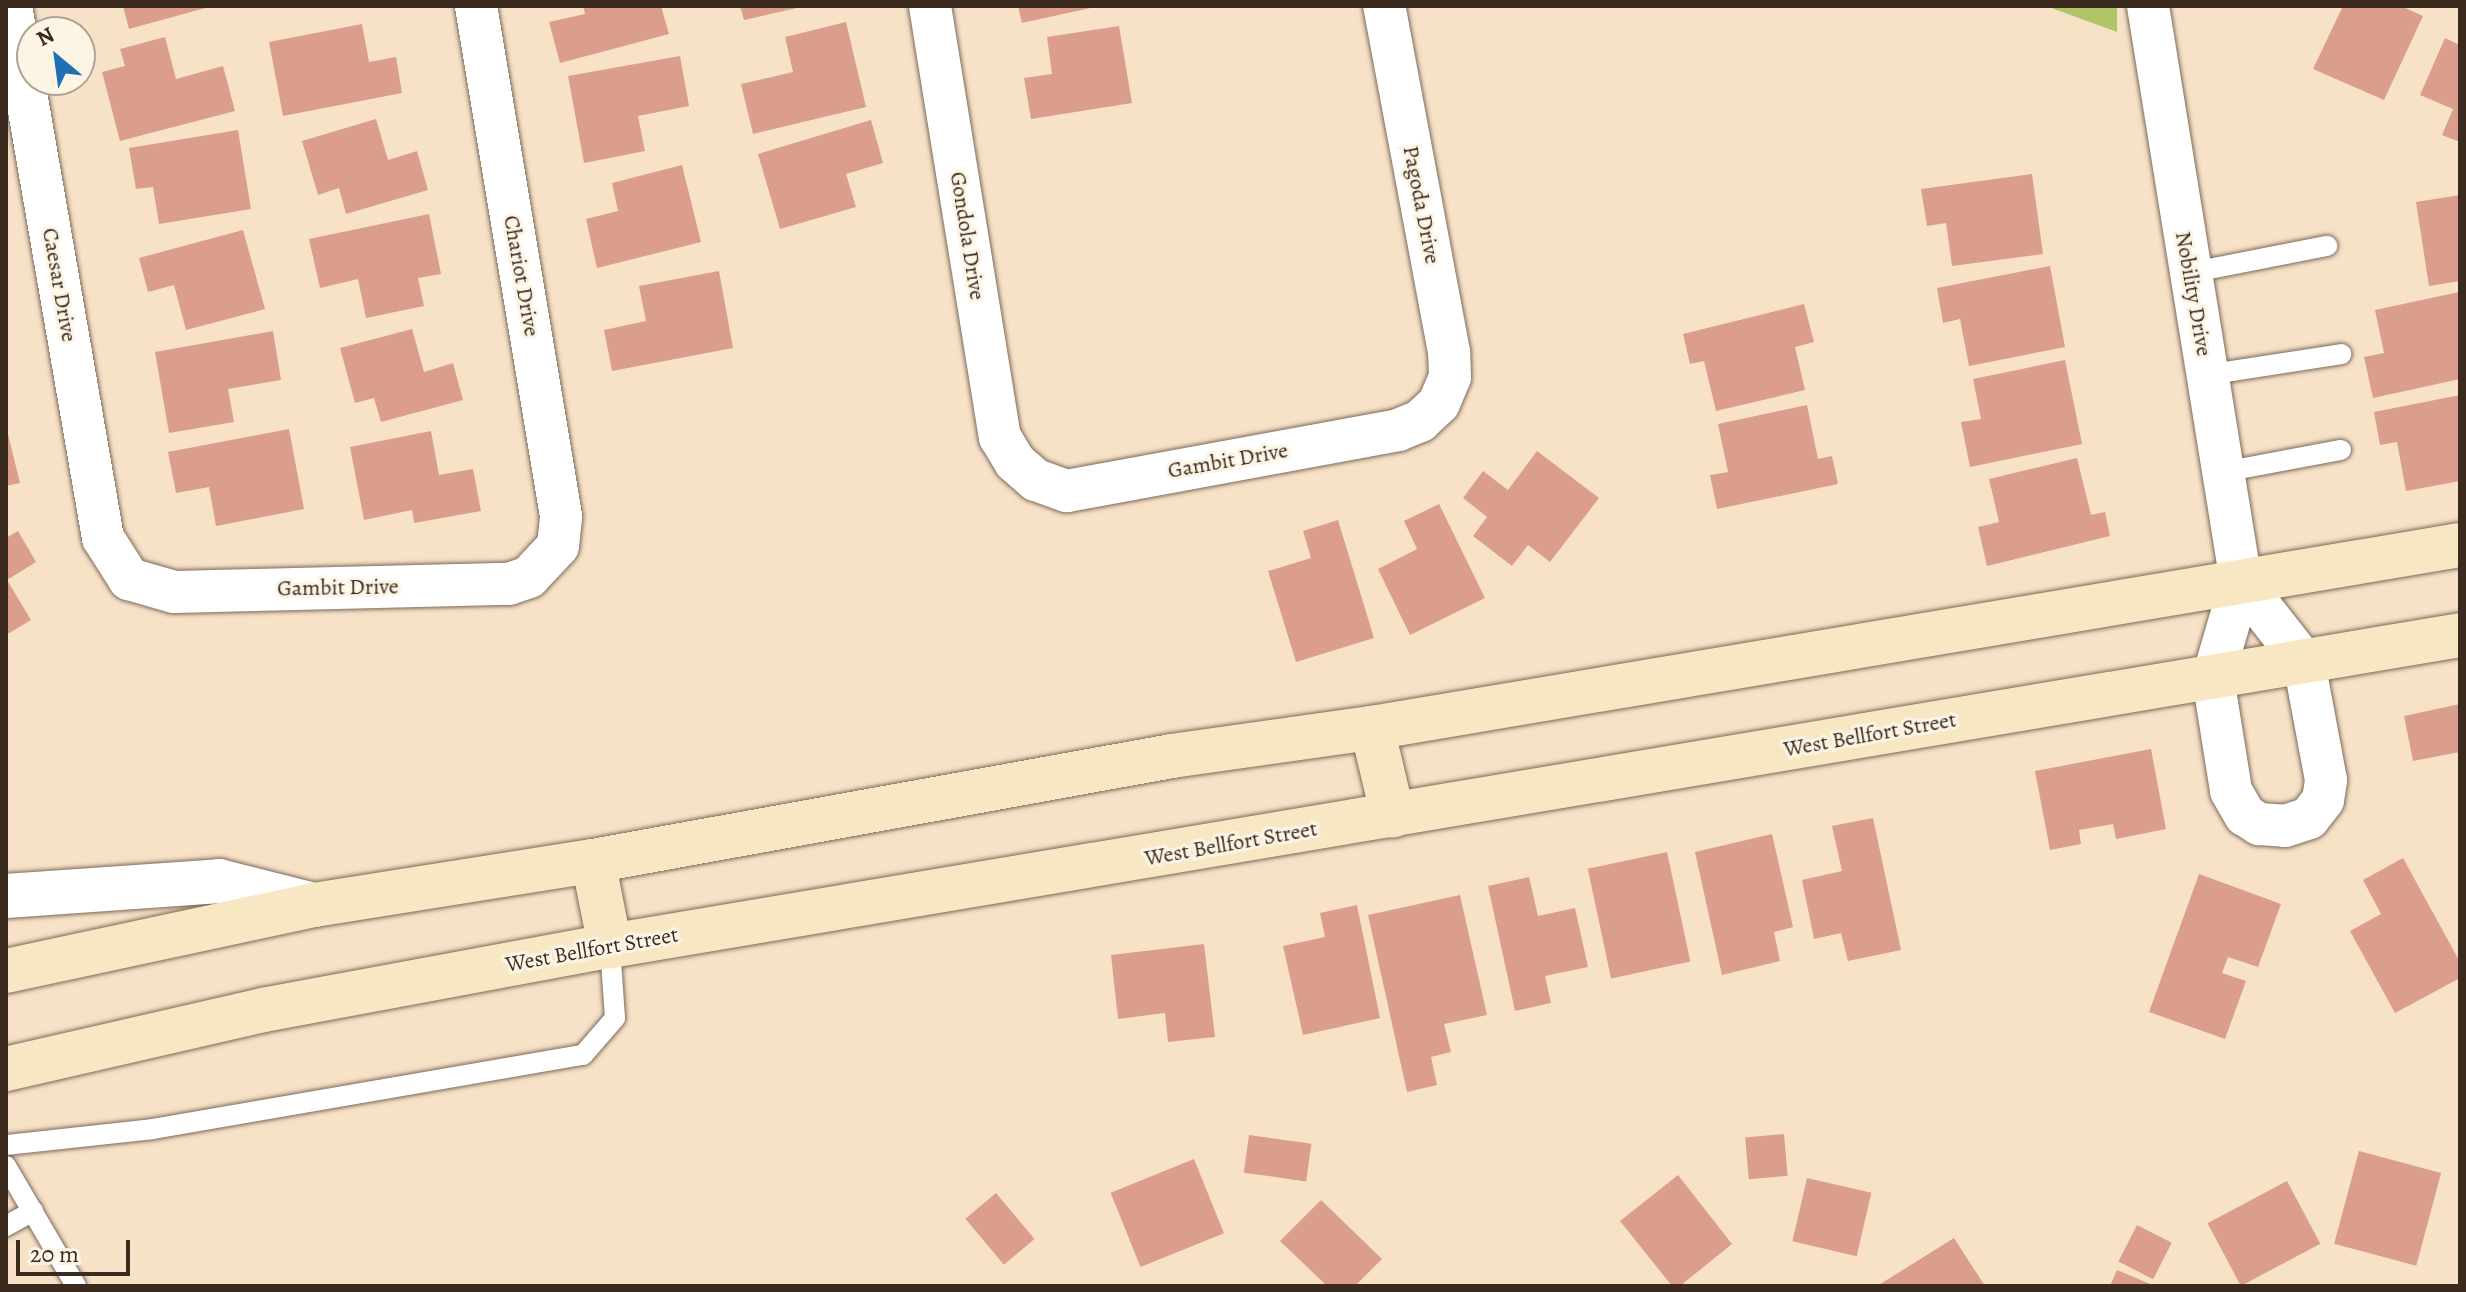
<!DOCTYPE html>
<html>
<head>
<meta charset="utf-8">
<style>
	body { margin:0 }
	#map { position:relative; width:2466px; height:1292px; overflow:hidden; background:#f7e2c8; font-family:Alegreya,serif }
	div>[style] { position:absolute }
	.green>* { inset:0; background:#b0c468 }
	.building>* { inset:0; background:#db9e8d; transform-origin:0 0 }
	.roads { filter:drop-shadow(0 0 2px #7d6a5a) drop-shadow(0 0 2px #7d6a5a) }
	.service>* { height:20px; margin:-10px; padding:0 10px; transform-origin:10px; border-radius:10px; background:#fff }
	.minor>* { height:42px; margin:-21px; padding:0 21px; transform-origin:21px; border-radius:21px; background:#fff }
	.tertiary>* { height:44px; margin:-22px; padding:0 22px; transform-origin:22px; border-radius:22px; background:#fff }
	.secondary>* { height:44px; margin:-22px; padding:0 22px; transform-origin:22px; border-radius:22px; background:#f7e8c3 }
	span { translate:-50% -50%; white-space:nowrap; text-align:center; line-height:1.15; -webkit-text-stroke:6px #fcf5e5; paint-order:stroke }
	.street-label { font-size:22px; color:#3b2a1e }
	.frame { position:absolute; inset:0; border:8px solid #3b2a1e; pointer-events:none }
	.north { position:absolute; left:16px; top:16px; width:80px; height:80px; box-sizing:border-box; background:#fcf5e5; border:2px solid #afa495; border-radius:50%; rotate:331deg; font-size:22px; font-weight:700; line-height:32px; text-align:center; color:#3b2a1e }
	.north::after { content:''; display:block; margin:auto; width:28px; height:36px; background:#1f6fb2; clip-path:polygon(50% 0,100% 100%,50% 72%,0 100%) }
	.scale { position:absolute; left:16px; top:1240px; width:114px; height:36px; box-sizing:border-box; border:4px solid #3b2a1e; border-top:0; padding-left:10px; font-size:24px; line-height:28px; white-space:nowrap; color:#3b2a1e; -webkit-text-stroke:6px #fcf5e5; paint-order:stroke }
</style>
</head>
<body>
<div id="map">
	<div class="green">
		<div style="clip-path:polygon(2046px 6px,2117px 6px,2117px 32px)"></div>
	</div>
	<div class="building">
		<div style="clip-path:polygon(123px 6px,209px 6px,209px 7px,129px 29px)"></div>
		<div style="clip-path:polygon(583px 6px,661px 6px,669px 34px,560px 63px,549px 22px,585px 14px)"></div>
		<div style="clip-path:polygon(740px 6px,801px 6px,801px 7px,744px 20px)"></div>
		<div style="clip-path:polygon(1018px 6px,1095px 6px,1095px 7px,1022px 23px)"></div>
		<div style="clip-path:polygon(2343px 6px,2401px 6px,2423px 16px,2384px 100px,2313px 69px)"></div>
		<div style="clip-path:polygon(846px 22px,866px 107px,753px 134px,741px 84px,793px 72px,785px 37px)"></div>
		<div style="clip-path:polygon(362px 24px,369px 62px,396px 57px,402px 93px,283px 116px,269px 42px)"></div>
		<div style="clip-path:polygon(1119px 26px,1132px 103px,1031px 119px,1024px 78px,1052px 74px,1047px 37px)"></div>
		<div style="clip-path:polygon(165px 37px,176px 79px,223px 66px,235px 111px,120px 141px,102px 72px,125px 66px,120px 49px)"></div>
		<div style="clip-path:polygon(2445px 38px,2460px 45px,2460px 142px,2442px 135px,2453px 109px,2420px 95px)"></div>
		<div style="clip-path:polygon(680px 56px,689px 106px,638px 116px,645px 151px,584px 163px,568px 76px)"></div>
		<div style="clip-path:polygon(376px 119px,388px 160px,417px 151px,428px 190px,346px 214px,339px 188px,318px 195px,302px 141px)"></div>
		<div style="clip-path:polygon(871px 120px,883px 163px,846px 174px,856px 207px,780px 229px,758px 154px)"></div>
		<div style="clip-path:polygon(238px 130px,251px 209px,159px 224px,153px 187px,136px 189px,129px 148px)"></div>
		<div style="clip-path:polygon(682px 165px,701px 242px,597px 268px,586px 219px,618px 211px,612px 183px)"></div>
		<div style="clip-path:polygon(2032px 174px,2043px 254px,1952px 266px,1946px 223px,1927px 226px,1921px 189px)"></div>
		<div style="clip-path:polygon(2460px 195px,2460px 281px,2429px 286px,2416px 202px)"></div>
		<div style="clip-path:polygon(429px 214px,441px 274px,418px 278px,424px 306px,366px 318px,358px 279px,320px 288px,309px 239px)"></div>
		<div style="clip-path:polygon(243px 230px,265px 309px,186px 330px,174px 285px,148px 292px,139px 258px)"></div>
		<div style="clip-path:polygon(2050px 266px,2065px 347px,1969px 366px,1960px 319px,1943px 323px,1937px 288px)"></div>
		<div style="clip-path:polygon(719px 271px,733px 348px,612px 371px,604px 330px,646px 321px,639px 286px)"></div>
		<div style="clip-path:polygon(2459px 292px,2460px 379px,2373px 398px,2364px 357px,2384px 353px,2375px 310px)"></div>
		<div style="clip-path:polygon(1804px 304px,1814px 342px,1795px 347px,1805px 390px,1716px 411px,1704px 361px,1690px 364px,1683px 334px)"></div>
		<div style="clip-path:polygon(412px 329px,424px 372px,453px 363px,463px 400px,381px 422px,374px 398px,355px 403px,340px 348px)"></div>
		<div style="clip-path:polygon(273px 331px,281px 380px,228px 389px,234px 422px,169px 433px,155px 352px)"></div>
		<div style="clip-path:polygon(2065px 360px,2082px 444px,1970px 467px,1961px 422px,1981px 419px,1973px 379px)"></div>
		<div style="clip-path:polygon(2460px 395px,2460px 481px,2406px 491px,2397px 442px,2380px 445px,2374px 412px)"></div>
		<div style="clip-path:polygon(1807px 405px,1818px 459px,1832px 456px,1838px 484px,1717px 509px,1710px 475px,1728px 472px,1718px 424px)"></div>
		<div style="clip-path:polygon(6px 426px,20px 483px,6px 486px)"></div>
		<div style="clip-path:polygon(289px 429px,304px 509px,216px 526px,209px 487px,176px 493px,168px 452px)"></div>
		<div style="clip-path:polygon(431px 431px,439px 475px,473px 469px,481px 511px,414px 523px,412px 510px,364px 520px,350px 447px)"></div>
		<div style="clip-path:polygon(1537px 451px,1599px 498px,1550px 562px,1528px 545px,1512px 566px,1473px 536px,1487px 517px,1463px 498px,1483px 471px,1508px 490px)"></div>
		<div style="clip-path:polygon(2077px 458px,2091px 515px,2105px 512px,2110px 536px,1987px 566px,1978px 527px,1999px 522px,1989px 479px)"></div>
		<div style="clip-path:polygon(1439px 504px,1485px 598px,1410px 635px,1378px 569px,1417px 549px,1404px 521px)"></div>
		<div style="clip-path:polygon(1338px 520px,1374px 638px,1296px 662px,1268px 571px,1311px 558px,1303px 531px)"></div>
		<div style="clip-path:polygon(18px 531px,36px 562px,7px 580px,31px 620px,6px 635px,6px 538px)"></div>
		<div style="clip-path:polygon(2460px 704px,2460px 752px,2413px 761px,2404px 716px)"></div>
		<div style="clip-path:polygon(2151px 749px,2166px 829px,2116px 839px,2113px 824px,2079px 830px,2081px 844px,2050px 850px,2035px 771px)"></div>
		<div style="clip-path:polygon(1873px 818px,1901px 950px,1848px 961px,1841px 933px,1814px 939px,1802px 880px,1842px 871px,1832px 826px)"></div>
		<div style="clip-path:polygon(1772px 834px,1793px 927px,1774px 932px,1780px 961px,1722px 975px,1695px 852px)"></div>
		<div style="left:1667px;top:852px;width:112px;height:81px;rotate:78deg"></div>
		<div style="clip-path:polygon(2403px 858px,2460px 962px,2460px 978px,2395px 1013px,2350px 931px,2381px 914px,2363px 880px)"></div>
		<div style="clip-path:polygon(2199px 874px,2281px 904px,2258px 967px,2228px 957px,2222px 973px,2246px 981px,2225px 1039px,2149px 1012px)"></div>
		<div style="clip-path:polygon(1529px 877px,1538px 916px,1575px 908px,1588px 967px,1545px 976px,1551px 1003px,1515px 1011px,1488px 886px)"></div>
		<div style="clip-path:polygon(1460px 895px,1487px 1015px,1444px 1024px,1451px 1052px,1431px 1057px,1437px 1085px,1407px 1092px,1368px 915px)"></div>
		<div style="clip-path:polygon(1357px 905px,1380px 1018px,1303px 1035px,1283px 946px,1325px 937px,1320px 913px)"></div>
		<div style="clip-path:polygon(1204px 944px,1215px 1037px,1168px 1042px,1165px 1013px,1118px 1019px,1111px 955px)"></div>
		<div style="left:1784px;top:1134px;width:42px;height:39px;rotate:85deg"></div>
		<div style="left:1249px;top:1135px;width:63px;height:38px;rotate:8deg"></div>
		<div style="left:2359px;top:1151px;width:85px;height:96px;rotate:15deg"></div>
		<div style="left:1194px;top:1159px;width:80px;height:90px;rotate:68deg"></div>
		<div style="clip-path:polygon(1678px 1175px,1732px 1244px,1680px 1286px,1672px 1286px,1620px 1221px)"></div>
		<div style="left:1807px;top:1178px;width:66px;height:65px;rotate:13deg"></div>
		<div style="left:2287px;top:1181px;width:71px;height:90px;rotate:62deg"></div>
		<div style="left:996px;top:1193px;width:60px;height:40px;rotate:50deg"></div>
		<div style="clip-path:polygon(1321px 1200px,1382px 1259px,1355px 1286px,1327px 1286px,1280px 1241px)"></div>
		<div style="left:2137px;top:1225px;width:39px;height:41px;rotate:27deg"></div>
		<div style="clip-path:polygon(1954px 1238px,1985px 1286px,1877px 1286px)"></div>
		<div style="clip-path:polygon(2117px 1270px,2155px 1286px,2110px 1286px)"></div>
	</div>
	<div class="roads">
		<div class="service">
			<div style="left:2189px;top:273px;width:141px;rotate:-11.1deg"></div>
			<div style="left:2206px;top:375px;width:137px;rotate:-8.8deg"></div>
			<div style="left:2223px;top:472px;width:120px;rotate:-10.6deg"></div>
			<div style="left:6px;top:1145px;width:148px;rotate:-6.2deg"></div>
			<div style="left:153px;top:1129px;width:436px;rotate:-9.8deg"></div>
			<div style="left:583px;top:1055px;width:49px;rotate:-49.1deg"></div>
			<div style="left:615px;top:1018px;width:72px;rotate:-94deg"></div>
			<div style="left:6px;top:1166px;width:139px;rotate:59.7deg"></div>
			<div style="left:6px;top:1226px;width:31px;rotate:-29deg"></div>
		</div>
		<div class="minor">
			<div style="left:11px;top:6px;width:540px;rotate:80.19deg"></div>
			<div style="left:103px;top:538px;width:49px;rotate:57.6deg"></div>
			<div style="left:129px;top:579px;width:47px;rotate:16.1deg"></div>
			<div style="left:174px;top:592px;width:335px;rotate:-1.4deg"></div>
			<div style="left:509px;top:584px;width:21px;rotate:-19deg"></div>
			<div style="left:529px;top:577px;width:42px;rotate:-46.9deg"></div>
			<div style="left:558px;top:546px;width:30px;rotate:-84deg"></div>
			<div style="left:561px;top:516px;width:517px;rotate:-99.46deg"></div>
			<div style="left:930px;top:6px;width:437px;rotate:80.8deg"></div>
			<div style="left:1000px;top:437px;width:29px;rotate:59deg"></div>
			<div style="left:1015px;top:462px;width:28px;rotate:41deg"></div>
			<div style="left:1036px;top:480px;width:33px;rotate:20deg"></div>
			<div style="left:1067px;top:491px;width:337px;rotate:-10.4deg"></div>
			<div style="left:1398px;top:430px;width:24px;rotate:-22deg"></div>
			<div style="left:1420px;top:421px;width:26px;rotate:-43deg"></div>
			<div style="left:1439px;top:403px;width:28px;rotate:-67deg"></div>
			<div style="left:1450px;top:377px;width:25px;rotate:-92deg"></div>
			<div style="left:1449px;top:352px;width:352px;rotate:-100.6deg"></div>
			<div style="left:2148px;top:6px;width:583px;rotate:80.83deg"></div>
			<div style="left:2241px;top:582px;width:100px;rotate:106.3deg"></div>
			<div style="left:2213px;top:678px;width:114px;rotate:80.9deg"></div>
			<div style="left:2231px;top:791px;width:28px;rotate:60deg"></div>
			<div style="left:2245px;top:815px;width:17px;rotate:33deg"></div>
			<div style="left:2259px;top:824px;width:26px;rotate:4deg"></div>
			<div style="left:2285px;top:826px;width:25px;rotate:-18deg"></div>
			<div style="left:2309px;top:818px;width:23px;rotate:-52deg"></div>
			<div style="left:2323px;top:800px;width:20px;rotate:-81deg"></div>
			<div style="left:2326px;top:780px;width:120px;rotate:-100.6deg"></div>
			<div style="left:2304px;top:662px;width:102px;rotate:-128.2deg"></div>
		</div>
		<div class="tertiary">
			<div style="left:6px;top:896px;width:214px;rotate:-4deg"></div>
			<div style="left:219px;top:881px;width:98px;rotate:14.2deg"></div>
		</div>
		<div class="secondary">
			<div style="left:1372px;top:728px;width:90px;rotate:76.6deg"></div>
			<div style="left:593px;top:861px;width:87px;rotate:78.7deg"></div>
			<div style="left:6px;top:971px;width:315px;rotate:-12.1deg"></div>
			<div style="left:314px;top:905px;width:282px;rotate:-9deg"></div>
			<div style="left:593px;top:861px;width:588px;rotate:-10.28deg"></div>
			<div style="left:1172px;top:756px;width:202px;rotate:-8deg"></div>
			<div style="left:1372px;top:728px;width:1103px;rotate:-9.55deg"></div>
			<div style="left:6px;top:1069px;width:264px;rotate:-12.9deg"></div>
			<div style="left:263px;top:1010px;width:353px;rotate:-10.5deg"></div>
			<div style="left:610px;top:946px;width:1876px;rotate:-9.54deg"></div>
		</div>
	</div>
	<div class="street-label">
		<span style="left:1421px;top:205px;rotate:79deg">Pagoda Drive</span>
		<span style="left:967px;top:236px;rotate:81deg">Gondola Drive</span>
		<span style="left:521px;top:276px;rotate:80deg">Chariot Drive</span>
		<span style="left:59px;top:285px;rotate:80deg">Caesar Drive</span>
		<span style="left:2193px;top:294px;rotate:80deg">Nobility Drive</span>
		<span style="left:1228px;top:461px;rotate:-10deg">Gambit Drive</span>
		<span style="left:338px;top:588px;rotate:-1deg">Gambit Drive</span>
		<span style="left:1870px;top:735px;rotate:-10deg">West Bellfort Street</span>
		<span style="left:1231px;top:844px;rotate:-10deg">West Bellfort Street</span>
		<span style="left:592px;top:950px;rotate:-10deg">West Bellfort Street</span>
	</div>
	<div class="frame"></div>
	<div class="north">N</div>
	<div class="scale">20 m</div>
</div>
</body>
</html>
